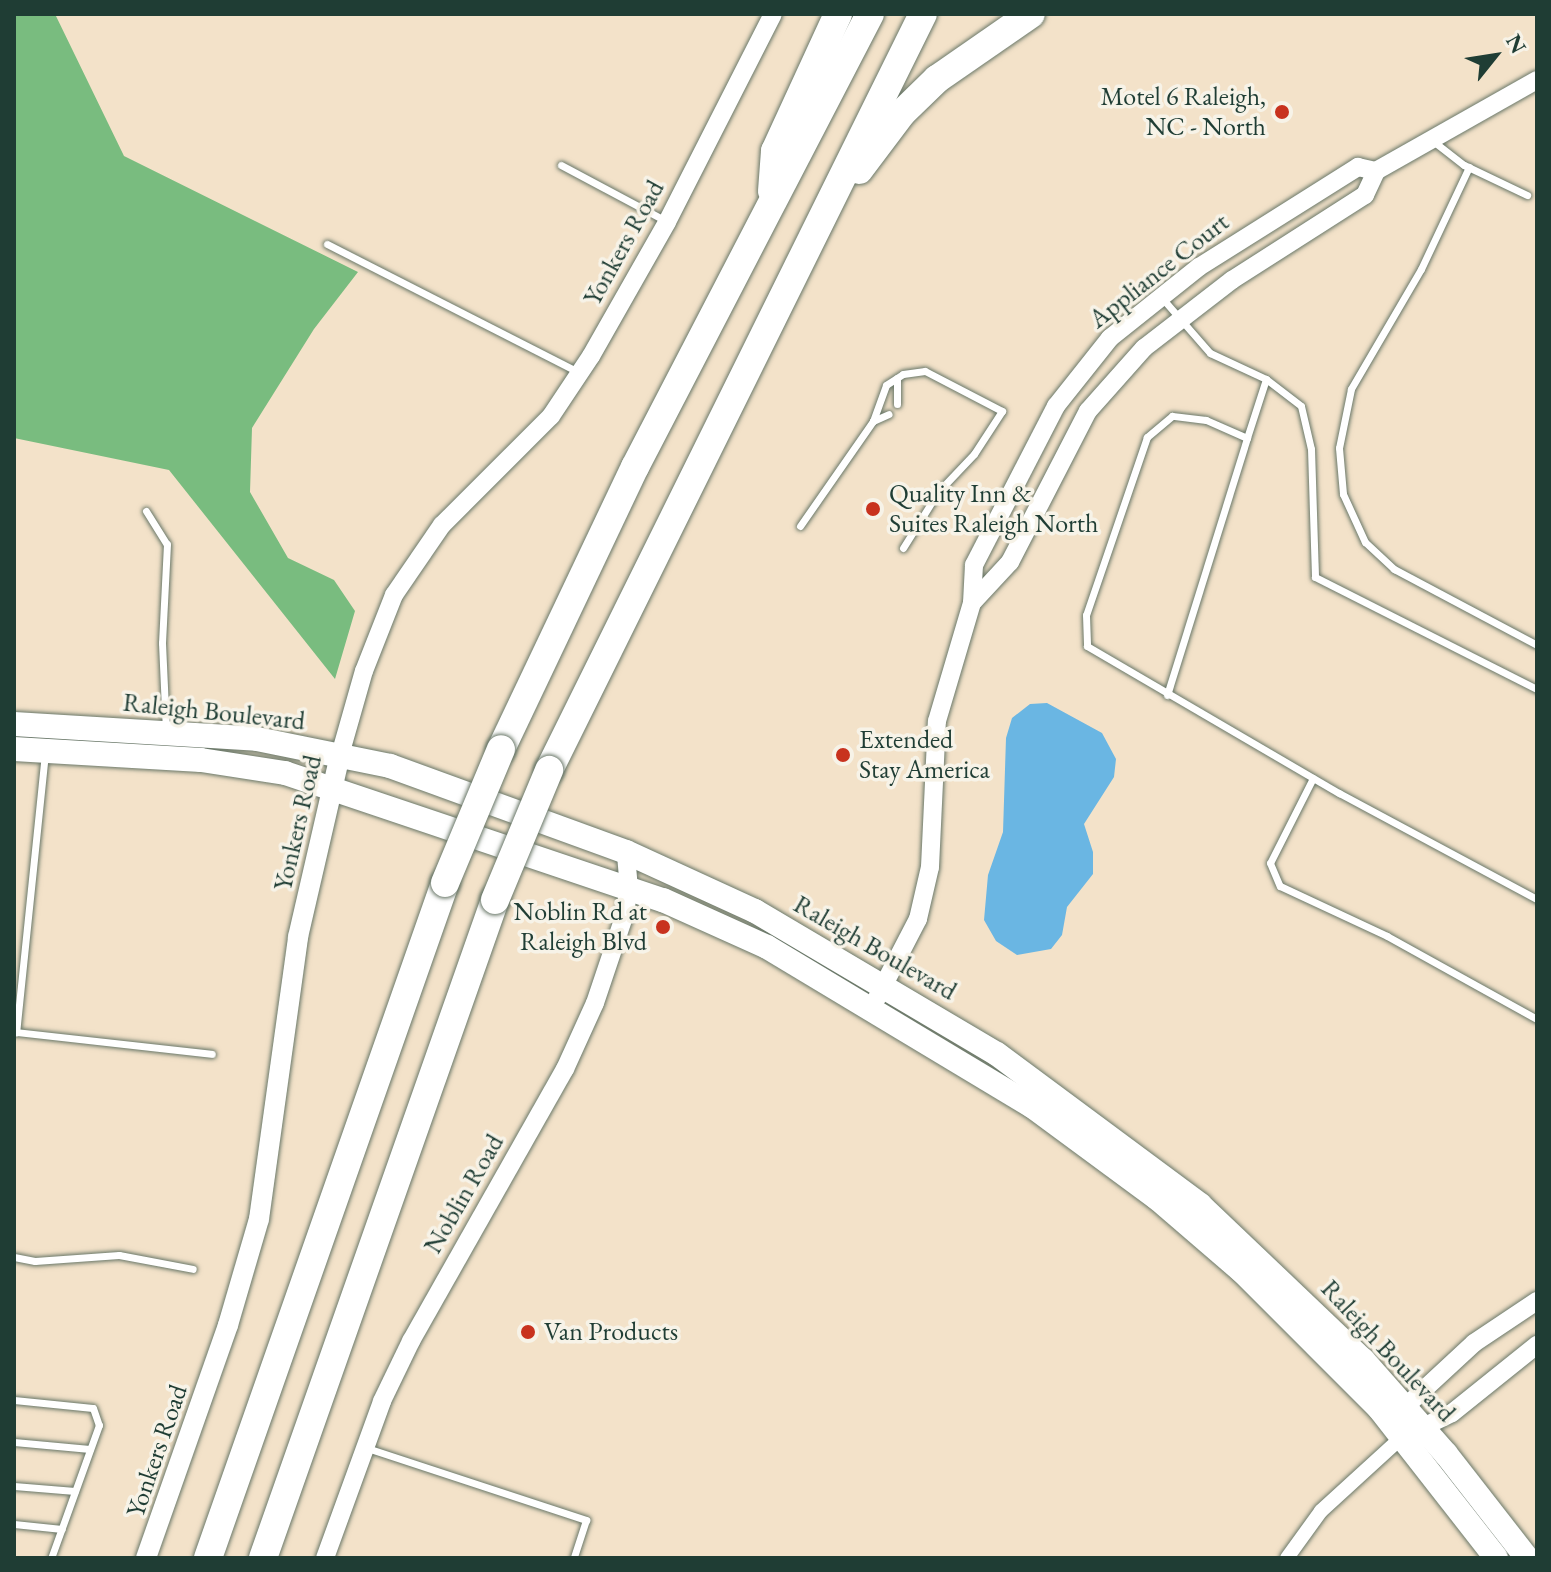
<!DOCTYPE html>
<html>
<head>
<meta charset="utf-8">
<style>
	body { margin:0 }
	#map { position:relative; width:1551px; height:1572px; overflow:hidden; background:#f3e2c9; font-family:"EB Garamond",serif }
	div>[style] { position:absolute }
	.forest>* { inset:0; background:#79bc7f }
	.water>* { inset:0; background:#6ab6e3 }
	.roads { filter:drop-shadow(0 0 2px #697768) drop-shadow(0 0 2px #697768) }
	.service>* { height:7px; margin:-3.5px; padding:0 3.5px; transform-origin:3.5px; border-radius:3.5px; background:#fff }
	.minor>* { height:14px; margin:-7px; padding:0 7px; transform-origin:7px; border-radius:7px; background:#fff }
	.tertiary>* { height:18px; margin:-9px; padding:0 9px; transform-origin:9px; border-radius:9px; background:#fff }
	.secondary>* { height:20px; margin:-10px; padding:0 10px; transform-origin:10px; border-radius:10px; background:#fff }
	.primary>* { height:24px; margin:-12px; padding:0 12px; transform-origin:12px; border-radius:12px; background:#fff }
	.motorway>* { height:28px; margin:-14px; padding:0 14px; transform-origin:14px; border-radius:14px; background:#fff }
	.bridges { filter:drop-shadow(0 0 2px #697768) drop-shadow(0 0 2px #697768) }
	.motorway-bridge>* { height:28px; margin:-14px; padding:0 14px; transform-origin:14px; border-radius:14px; background:#fff }
	.dots>* { width:22px; height:22px; translate:-50% -50%; box-sizing:border-box; border:4px solid #f7f3e8; border-radius:50% }
	span { translate:-50% -50%; white-space:nowrap; text-align:center; line-height:1.15; -webkit-text-stroke:7px #f7f3e8; paint-order:stroke }
	.poi-label { font-size:26px; color:#1f3d34 }
	.right { translate:-100% -50%; text-align:right }
	.left { translate:0 -50%; text-align:left }
	.street-label { font-size:26px; color:#1f3d34 }
	.frame { position:absolute; inset:0; border:16px solid #1f3d34; pointer-events:none }
	.north { position:absolute; left:1455px; top:16px; width:80px; height:80px; -webkit-text-stroke:6px #f7f3e8; paint-order:stroke; rotate:60deg; font-size:22px; font-weight:700; line-height:32px; text-align:center; color:#1f3d34 }
	.north::after { content:''; display:block; margin:auto; width:28px; height:36px; background:#1f3d34; clip-path:polygon(50% 0,100% 100%,50% 72%,0 100%) }
</style>
</head>
<body>
<div id="map">
	<div class="forest">
		<div style="clip-path:polygon(14px 14px,55px 14px,124px 156px,358px 272px,314px 329px,252px 428px,250px 492px,288px 558px,334px 580px,355px 611px,335px 679px,169px 470px,14px 438px)"></div>
	</div>
	<div class="water">
		<div style="clip-path:polygon(1047px 703px,1102px 733px,1116px 759px,1114px 777px,1084px 824px,1093px 852px,1093px 874px,1067px 907px,1062px 935px,1051px 949px,1017px 955px,996px 941px,984px 920px,988px 875px,1003px 832px,1006px 738px,1012px 718px,1030px 704px)"></div>
	</div>
	<div class="roads">
		<div class="service">
			<div style="left:1433px;top:141px;width:39px;rotate:38deg"></div>
			<div style="left:1464px;top:165px;width:70px;rotate:25.5deg"></div>
			<div style="left:561px;top:165px;width:119px;rotate:28.1deg"></div>
			<div style="left:1469px;top:167px;width:113px;rotate:115.2deg"></div>
			<div style="left:1421px;top:269px;width:139px;rotate:120.3deg"></div>
			<div style="left:1351px;top:389px;width:60px;rotate:101.5deg"></div>
			<div style="left:1339px;top:448px;width:46px;rotate:85deg"></div>
			<div style="left:1343px;top:494px;width:53px;rotate:65.4deg"></div>
			<div style="left:1365px;top:542px;width:40px;rotate:43deg"></div>
			<div style="left:1394px;top:569px;width:162px;rotate:28deg"></div>
			<div style="left:327px;top:244px;width:282px;rotate:27deg"></div>
			<div style="left:1162px;top:298px;width:73px;rotate:48.9deg"></div>
			<div style="left:1210px;top:353px;width:62px;rotate:24.9deg"></div>
			<div style="left:1266px;top:379px;width:44px;rotate:37.6deg"></div>
			<div style="left:1301px;top:406px;width:44px;rotate:76.9deg"></div>
			<div style="left:1311px;top:449px;width:128px;rotate:88.2deg"></div>
			<div style="left:1315px;top:577px;width:249px;rotate:26.8deg"></div>
			<div style="left:897px;top:378px;width:26px;rotate:90deg"></div>
			<div style="left:1266px;top:379px;width:62px;rotate:107.9deg"></div>
			<div style="left:1247px;top:438px;width:45px;rotate:-156.3deg"></div>
			<div style="left:1206px;top:420px;width:34px;rotate:-173deg"></div>
			<div style="left:1172px;top:416px;width:33px;rotate:140deg"></div>
			<div style="left:1147px;top:437px;width:188px;rotate:108.9deg"></div>
			<div style="left:1086px;top:615px;width:31px;rotate:88deg"></div>
			<div style="left:1087px;top:646px;width:292px;rotate:30.3deg"></div>
			<div style="left:1339px;top:793px;width:225px;rotate:28.2deg"></div>
			<div style="left:873px;top:421px;width:17px;rotate:-24deg"></div>
			<div style="left:146px;top:511px;width:39px;rotate:58deg"></div>
			<div style="left:167px;top:544px;width:99px;rotate:92.9deg"></div>
			<div style="left:162px;top:643px;width:88px;rotate:87.4deg"></div>
			<div style="left:800px;top:526px;width:128px;rotate:-55.2deg"></div>
			<div style="left:873px;top:421px;width:38px;rotate:-70deg"></div>
			<div style="left:886px;top:385px;width:20px;rotate:-33deg"></div>
			<div style="left:903px;top:374px;width:22px;rotate:-8deg"></div>
			<div style="left:925px;top:371px;width:87px;rotate:27.5deg"></div>
			<div style="left:1002px;top:411px;width:51px;rotate:123.1deg"></div>
			<div style="left:974px;top:454px;width:52px;rotate:133.5deg"></div>
			<div style="left:938px;top:492px;width:66px;rotate:122deg"></div>
			<div style="left:1167px;top:695px;width:269px;rotate:-72.7deg"></div>
			<div style="left:45px;top:753px;width:281px;rotate:95.9deg"></div>
			<div style="left:16px;top:1032px;width:197px;rotate:6.4deg"></div>
			<div style="left:1313px;top:778px;width:95px;rotate:116.8deg"></div>
			<div style="left:1270px;top:863px;width:25px;rotate:67deg"></div>
			<div style="left:1280px;top:886px;width:118px;rotate:25deg"></div>
			<div style="left:1387px;top:936px;width:171px;rotate:29deg"></div>
			<div style="left:14px;top:1257px;width:21px;rotate:11deg"></div>
			<div style="left:35px;top:1261px;width:84px;rotate:-4.1deg"></div>
			<div style="left:119px;top:1255px;width:75px;rotate:10.7deg"></div>
			<div style="left:14px;top:1400px;width:79px;rotate:5.8deg"></div>
			<div style="left:93px;top:1408px;width:18px;rotate:71deg"></div>
			<div style="left:99px;top:1425px;width:141px;rotate:109.8deg"></div>
			<div style="left:14px;top:1442px;width:76px;rotate:5.3deg"></div>
			<div style="left:367px;top:1448px;width:231px;rotate:18.2deg"></div>
			<div style="left:586px;top:1520px;width:40px;rotate:108deg"></div>
			<div style="left:14px;top:1486px;width:61px;rotate:4.7deg"></div>
			<div style="left:14px;top:1524px;width:48px;rotate:5.9deg"></div>
		</div>
		<div class="minor">
			<div style="left:1287px;top:1558px;width:58px;rotate:-54.1deg"></div>
			<div style="left:1321px;top:1511px;width:111px;rotate:-42.4deg"></div>
		</div>
		<div class="tertiary">
			<div style="left:972px;top:603px;width:56px;rotate:-47.2deg"></div>
			<div style="left:1010px;top:562px;width:170px;rotate:-62.7deg"></div>
			<div style="left:1088px;top:411px;width:84px;rotate:-48.4deg"></div>
			<div style="left:1144px;top:348px;width:111px;rotate:-37.7deg"></div>
			<div style="left:1232px;top:280px;width:158px;rotate:-32.6deg"></div>
			<div style="left:1365px;top:195px;width:26px;rotate:-65deg"></div>
			<div style="left:1376px;top:171px;width:185px;rotate:-29.5deg"></div>
			<div style="left:340px;top:755px;width:87px;rotate:-74.1deg"></div>
			<div style="left:364px;top:671px;width:82px;rotate:-68.5deg"></div>
			<div style="left:394px;top:595px;width:85px;rotate:-55.6deg"></div>
			<div style="left:442px;top:525px;width:154px;rotate:-45deg"></div>
			<div style="left:551px;top:416px;width:72px;rotate:-56.3deg"></div>
			<div style="left:591px;top:356px;width:154px;rotate:-60.4deg"></div>
			<div style="left:667px;top:222px;width:233px;rotate:-63deg"></div>
			<div style="left:877px;top:998px;width:89px;rotate:-62.6deg"></div>
			<div style="left:918px;top:919px;width:53px;rotate:-77deg"></div>
			<div style="left:930px;top:867px;width:146px;rotate:-87.3deg"></div>
			<div style="left:937px;top:721px;width:123px;rotate:-73.5deg"></div>
			<div style="left:972px;top:603px;width:38px;rotate:-87deg"></div>
			<div style="left:974px;top:565px;width:179px;rotate:-62.7deg"></div>
			<div style="left:1056px;top:406px;width:87px;rotate:-51.5deg"></div>
			<div style="left:1110px;top:338px;width:114px;rotate:-38.6deg"></div>
			<div style="left:1199px;top:267px;width:188px;rotate:-32.2deg"></div>
			<div style="left:1358px;top:167px;width:18px;rotate:13deg"></div>
			<div style="left:1404px;top:1417px;width:10px;rotate:-84deg"></div>
			<div style="left:1405px;top:1407px;width:94px;rotate:-42.8deg"></div>
			<div style="left:1474px;top:1343px;width:76px;rotate:-33.7deg"></div>
			<div style="left:1413px;top:1432px;width:43px;rotate:-26deg"></div>
			<div style="left:1452px;top:1413px;width:109px;rotate:-38.7deg"></div>
			<div style="left:325px;top:1558px;width:167px;rotate:-70deg"></div>
			<div style="left:382px;top:1401px;width:67px;rotate:-64.2deg"></div>
			<div style="left:411px;top:1341px;width:313px;rotate:-60.5deg"></div>
			<div style="left:565px;top:1069px;width:72px;rotate:-65.6deg"></div>
			<div style="left:595px;top:1003px;width:91px;rotate:-71.4deg"></div>
			<div style="left:624px;top:917px;width:28px;rotate:-80deg"></div>
			<div style="left:629px;top:889px;width:37px;rotate:-95deg"></div>
		</div>
		<div class="secondary">
			<div style="left:146px;top:1558px;width:247px;rotate:-70.6deg"></div>
			<div style="left:228px;top:1325px;width:110px;rotate:-73.7deg"></div>
			<div style="left:259px;top:1219px;width:285px;rotate:-82.1deg"></div>
			<div style="left:298px;top:937px;width:187px;rotate:-77deg"></div>
		</div>
		<div class="primary">
			<div style="left:14px;top:724px;width:243px;rotate:3.5deg"></div>
			<div style="left:257px;top:739px;width:136px;rotate:11.5deg"></div>
			<div style="left:390px;top:766px;width:251px;rotate:20deg"></div>
			<div style="left:626px;top:852px;width:142px;rotate:24.6deg"></div>
			<div style="left:755px;top:911px;width:281px;rotate:30.6deg"></div>
			<div style="left:997px;top:1054px;width:253px;rotate:36.6deg"></div>
			<div style="left:1200px;top:1205px;width:225px;rotate:43.6deg"></div>
			<div style="left:1363px;top:1360px;width:125px;rotate:48.6deg"></div>
			<div style="left:1446px;top:1454px;width:132px;rotate:52.1deg"></div>
			<div style="left:14px;top:749px;width:187px;rotate:3.4deg"></div>
			<div style="left:201px;top:760px;width:85px;rotate:8.8deg"></div>
			<div style="left:285px;top:773px;width:399px;rotate:18.6deg"></div>
			<div style="left:663px;top:900px;width:114px;rotate:24.3deg"></div>
			<div style="left:767px;top:947px;width:309px;rotate:31deg"></div>
			<div style="left:1032px;top:1106px;width:155px;rotate:36.4deg"></div>
			<div style="left:1157px;top:1198px;width:112px;rotate:40.7deg"></div>
			<div style="left:1242px;top:1271px;width:194px;rotate:45deg"></div>
			<div style="left:1379px;top:1408px;width:190px;rotate:52deg"></div>
		</div>
		<div class="motorway">
			<div style="left:859px;top:170px;width:71px;rotate:-53deg"></div>
			<div style="left:902px;top:113px;width:49px;rotate:-44.2deg"></div>
			<div style="left:937px;top:79px;width:114px;rotate:-34.7deg"></div>
			<div style="left:772px;top:191px;width:40px;rotate:-85.7deg"></div>
			<div style="left:775px;top:151px;width:151px;rotate:-65.3deg"></div>
			<div style="left:501px;top:749px;width:312px;rotate:-64.6deg"></div>
			<div style="left:635px;top:467px;width:510px;rotate:-62.58deg"></div>
			<div style="left:549px;top:770px;width:843px;rotate:-63.68deg"></div>
			<div style="left:208px;top:1558px;width:715px;rotate:-70.65deg"></div>
			<div style="left:263px;top:1558px;width:698px;rotate:-70.58deg"></div>
		</div>
	</div>
	<div class="bridges">
		<div class="motorway-bridge">
			<div style="left:445px;top:883px;width:145px;rotate:-67.3deg"></div>
			<div style="left:495px;top:900px;width:141px;rotate:-67.4deg"></div>
		</div>
	</div>
	<div class="dots">
		<div style="left:1282px;top:112px;background:#c8321e"></div>
		<div style="left:873px;top:509px;background:#c8321e"></div>
		<div style="left:843px;top:755px;background:#c8321e"></div>
		<div style="left:663px;top:927px;background:#c8321e"></div>
		<div style="left:528px;top:1332px;background:#c8321e"></div>
	</div>
	<div class="poi-label">
		<span class="right" style="left:1266px;top:112px">Motel 6 Raleigh,<br>NC - North</span>
		<span class="left" style="left:889px;top:509px">Quality Inn &amp;<br>Suites Raleigh North</span>
		<span class="left" style="left:859px;top:755px">Extended<br>Stay America</span>
		<span class="right" style="left:647px;top:927px">Noblin Rd at<br>Raleigh Blvd</span>
		<span class="left" style="left:544px;top:1332px">Van Products</span>
	</div>
	<div class="street-label">
		<span style="left:624px;top:243px;rotate:-61deg">Yonkers Road</span>
		<span style="left:1159px;top:271px;rotate:-38deg">Appliance Court</span>
		<span style="left:214px;top:712px;rotate:6deg">Raleigh Boulevard</span>
		<span style="left:298px;top:823px;rotate:-77deg">Yonkers Road</span>
		<span style="left:875px;top:948px;rotate:30deg">Raleigh Boulevard</span>
		<span style="left:464px;top:1194px;rotate:-60deg">Noblin Road</span>
		<span style="left:1388px;top:1351px;rotate:47deg">Raleigh Boulevard</span>
		<span style="left:157px;top:1451px;rotate:-71deg">Yonkers Road</span>
	</div>
	<div class="frame"></div>
	<div class="north">N</div>
</div>
</body>
</html>
